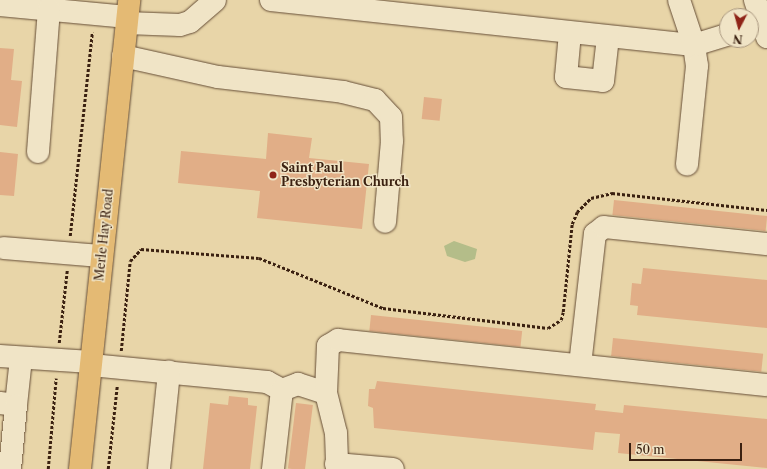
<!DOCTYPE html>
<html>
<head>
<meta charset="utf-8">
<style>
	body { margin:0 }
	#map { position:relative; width:767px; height:469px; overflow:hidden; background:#e8d5a8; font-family:"Libre Caslon Text",serif }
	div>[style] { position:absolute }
	.green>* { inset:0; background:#b4bd89 }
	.building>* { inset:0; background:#e1ae87; transform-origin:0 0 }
	.path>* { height:2.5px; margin-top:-1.25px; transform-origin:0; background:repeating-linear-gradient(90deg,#3b2111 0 3px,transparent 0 5px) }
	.roads { filter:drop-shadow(0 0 1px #664e37) drop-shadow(0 0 1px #664e37) }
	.minor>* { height:22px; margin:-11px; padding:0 11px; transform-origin:11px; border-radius:11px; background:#f0e4c6 }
	.major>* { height:22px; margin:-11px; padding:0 11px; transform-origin:11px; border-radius:11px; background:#e4ba74 }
	.dots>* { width:11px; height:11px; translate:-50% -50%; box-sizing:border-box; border:2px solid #f0e4c6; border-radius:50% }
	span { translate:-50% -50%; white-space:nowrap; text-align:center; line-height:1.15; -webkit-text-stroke:3px #f0e4c6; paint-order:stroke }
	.poi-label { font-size:12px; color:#3b2111; font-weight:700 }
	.left { translate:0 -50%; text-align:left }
	.street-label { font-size:12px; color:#3b2111 }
	.north { position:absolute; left:719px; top:8px; width:40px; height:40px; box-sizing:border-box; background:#f0e4c6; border:1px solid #a8967e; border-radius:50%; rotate:186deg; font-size:11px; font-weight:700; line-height:16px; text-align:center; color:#3b2111 }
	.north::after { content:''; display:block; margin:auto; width:14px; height:18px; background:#8f2418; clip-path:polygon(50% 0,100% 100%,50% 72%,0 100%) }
	.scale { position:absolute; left:629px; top:443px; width:113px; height:18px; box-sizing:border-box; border:2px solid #3b2111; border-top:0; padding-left:5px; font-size:12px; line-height:14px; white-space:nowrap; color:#3b2111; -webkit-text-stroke:3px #f0e4c6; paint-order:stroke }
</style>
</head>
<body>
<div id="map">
	<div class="green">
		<div style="clip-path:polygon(454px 241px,477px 249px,475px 259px,465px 262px,447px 256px,444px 246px)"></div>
	</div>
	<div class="building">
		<div style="clip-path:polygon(0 48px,14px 49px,11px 80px,22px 81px,17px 127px,0 125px)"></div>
		<div style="left:424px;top:97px;width:18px;height:22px;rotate:6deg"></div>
		<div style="clip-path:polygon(268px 133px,312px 138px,309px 158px,369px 164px,362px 229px,257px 218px,260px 191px,178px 183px,181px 151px,266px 159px)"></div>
		<div style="clip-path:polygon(0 152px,18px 154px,14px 196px,0 195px)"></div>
		<div style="left:614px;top:200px;width:154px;height:15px;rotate:6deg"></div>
		<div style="clip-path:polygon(643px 268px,767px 280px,767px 328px,637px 315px,638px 306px,630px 305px,632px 283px,641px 284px)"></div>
		<div style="left:371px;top:315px;width:152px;height:16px;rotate:6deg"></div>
		<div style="left:613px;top:338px;width:151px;height:18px;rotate:6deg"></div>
		<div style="clip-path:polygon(377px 381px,596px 404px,595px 410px,623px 413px,624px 405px,767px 419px,767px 468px,618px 453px,620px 434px,595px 432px,593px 450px,374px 428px,373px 408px,368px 406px,369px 389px,375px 389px)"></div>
		<div style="clip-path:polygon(229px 396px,248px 398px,248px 405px,257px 406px,250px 469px,203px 469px,210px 403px,228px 405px)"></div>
		<div style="left:296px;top:403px;width:17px;height:66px;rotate:7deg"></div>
	</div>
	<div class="path">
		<div style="left:70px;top:236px;width:205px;rotate:-83.8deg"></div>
		<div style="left:59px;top:343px;width:73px;rotate:-83.7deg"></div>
		<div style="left:121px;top:351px;width:90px;rotate:-84.3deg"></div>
		<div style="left:130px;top:261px;width:16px;rotate:-47deg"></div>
		<div style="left:141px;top:249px;width:118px;rotate:4.4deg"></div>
		<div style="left:259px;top:258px;width:134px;rotate:22deg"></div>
		<div style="left:383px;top:308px;width:166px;rotate:6.9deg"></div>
		<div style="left:548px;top:328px;width:15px;rotate:-32deg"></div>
		<div style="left:561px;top:320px;width:8px;rotate:-76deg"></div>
		<div style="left:563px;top:312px;width:88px;rotate:-84.2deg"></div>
		<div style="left:572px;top:224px;width:13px;rotate:-67deg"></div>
		<div style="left:577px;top:212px;width:20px;rotate:-45deg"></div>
		<div style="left:591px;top:198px;width:22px;rotate:-13deg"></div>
		<div style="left:612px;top:193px;width:156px;rotate:6.3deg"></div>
		<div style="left:48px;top:469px;width:91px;rotate:-85deg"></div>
		<div style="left:108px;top:469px;width:83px;rotate:-83.8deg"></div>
	</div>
	<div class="roads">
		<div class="minor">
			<div style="left:271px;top:0;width:425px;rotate:6.1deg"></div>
			<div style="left:694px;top:45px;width:34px;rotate:-17deg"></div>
			<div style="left:679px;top:0;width:47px;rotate:71.6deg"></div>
			<div style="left:694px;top:45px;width:21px;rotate:82deg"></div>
			<div style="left:697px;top:66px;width:99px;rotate:95.8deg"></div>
			<div style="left:755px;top:0;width:39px;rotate:72deg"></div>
			<div style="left:0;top:5px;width:128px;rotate:5.4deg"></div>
			<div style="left:126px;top:23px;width:54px;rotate:2.1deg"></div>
			<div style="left:180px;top:25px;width:10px;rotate:-17deg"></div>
			<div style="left:190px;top:22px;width:33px;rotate:-41deg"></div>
			<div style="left:570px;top:33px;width:44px;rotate:95.2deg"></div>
			<div style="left:566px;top:77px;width:37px;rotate:6deg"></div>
			<div style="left:603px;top:81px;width:44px;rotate:-83.5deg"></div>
			<div style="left:123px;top:56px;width:97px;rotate:12.5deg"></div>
			<div style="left:218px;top:77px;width:126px;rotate:6.8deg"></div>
			<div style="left:343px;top:92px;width:33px;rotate:14deg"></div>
			<div style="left:375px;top:100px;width:23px;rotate:47deg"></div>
			<div style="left:391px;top:117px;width:24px;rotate:88deg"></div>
			<div style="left:392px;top:141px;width:81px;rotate:94.9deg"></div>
			<div style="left:38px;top:152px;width:143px;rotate:-85.6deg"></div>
			<div style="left:4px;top:248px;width:98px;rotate:4.7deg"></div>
			<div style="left:0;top:356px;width:91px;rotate:3.8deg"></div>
			<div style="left:91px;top:365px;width:177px;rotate:5.5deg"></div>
			<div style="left:267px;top:382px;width:17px;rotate:28deg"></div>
			<div style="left:282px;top:390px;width:80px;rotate:96.5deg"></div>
			<div style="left:580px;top:365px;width:132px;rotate:-83.5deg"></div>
			<div style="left:595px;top:234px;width:11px;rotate:-38deg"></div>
			<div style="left:604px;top:227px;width:164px;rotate:6deg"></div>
			<div style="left:282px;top:390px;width:17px;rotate:-21deg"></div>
			<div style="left:298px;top:384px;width:29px;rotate:18deg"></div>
			<div style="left:326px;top:393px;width:41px;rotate:76deg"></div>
			<div style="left:336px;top:433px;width:36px;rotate:88deg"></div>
			<div style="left:326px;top:393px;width:47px;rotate:-87.6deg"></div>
			<div style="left:328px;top:346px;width:12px;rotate:-31deg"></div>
			<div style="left:338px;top:340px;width:431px;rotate:6deg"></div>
			<div style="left:0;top:403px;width:16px;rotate:7deg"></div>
			<div style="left:16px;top:405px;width:47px;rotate:-83.9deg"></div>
			<div style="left:336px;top:464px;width:57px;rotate:5deg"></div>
			<div style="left:10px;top:469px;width:64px;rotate:-84.6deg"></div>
			<div style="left:159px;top:469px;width:98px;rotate:-84.1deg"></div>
		</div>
		<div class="major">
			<div style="left:80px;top:469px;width:472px;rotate:-84deg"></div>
		</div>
	</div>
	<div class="dots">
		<div style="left:273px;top:175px;background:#8f2418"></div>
	</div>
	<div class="poi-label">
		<span class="left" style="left:281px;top:175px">Saint Paul<br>Presbyterian Church</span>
	</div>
	<div class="street-label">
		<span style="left:104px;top:235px;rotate:-84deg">Merle Hay Road</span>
	</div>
	<div class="north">N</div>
	<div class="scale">50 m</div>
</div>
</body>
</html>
